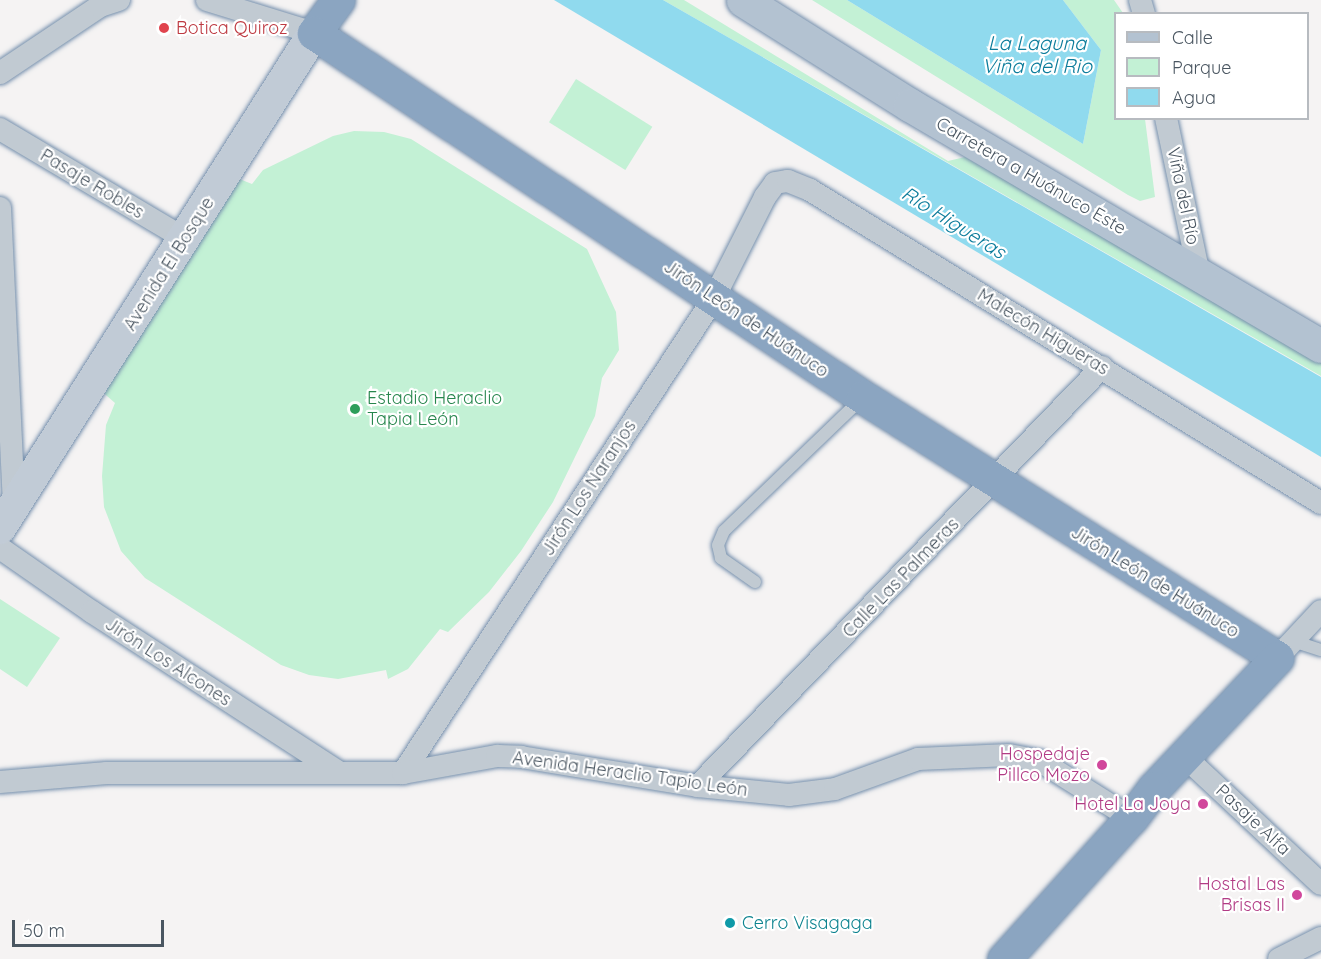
<!DOCTYPE html>
<html>
<head>
<meta charset="utf-8">
<style>
	body { margin:0 }
	#map { position:relative; width:1321px; height:959px; overflow:hidden; background:#f5f3f3; font-family:Quicksand,sans-serif }
	div>[style] { position:absolute }
	.green>* { inset:0; background:#c3f1d5; transform-origin:0 0 }
	.water>* { inset:0; background:#90daee }
	.roads { filter:drop-shadow(0 0 2px #7690ad) drop-shadow(0 0 2px #7690ad) }
	.lane>* { height:12px; margin:-6px; padding:0 6px; transform-origin:6px; border-radius:6px; background:#c1cad2 }
	.street>* { height:22px; margin:-11px; padding:0 11px; transform-origin:11px; border-radius:11px; background:#c1cad2 }
	.secondary>* { height:32px; margin:-16px; padding:0 16px; transform-origin:16px; border-radius:16px; background:#c1cbd6 }
	.primary>* { height:33px; margin:-16.5px; padding:0 16.5px; transform-origin:16.5px; border-radius:16.5px; background:#b3c2d1 }
	.highway>* { height:33px; margin:-16.5px; padding:0 16.5px; transform-origin:16.5px; border-radius:16.5px; background:#8ba5c1 }
	.dots>* { width:16px; height:16px; translate:-50% -50%; box-sizing:border-box; border:3px solid #fff; border-radius:50% }
	span { translate:-50% -50%; white-space:nowrap; text-align:center; line-height:1.15; -webkit-text-stroke:4.5px #fff; paint-order:stroke }
	.health-label { font-size:18px; color:#be3a42 }
	.left { translate:0 -50%; text-align:left }
	.street-label { font-size:18px; color:#4a5661 }
	.leisure-label { font-size:18px; color:#27864d }
	.hotel-label { font-size:18px; color:#b23c85 }
	.right { translate:-100% -50%; text-align:right }
	.culture-label { font-size:18px; color:#0d838f }
	.water-label { font-size:20px; color:#0c7c9b; font-style:italic }
	.legend { position:absolute; left:1114px; top:12px; width:195px; height:108px; box-sizing:border-box; background:#fff; border:2px solid #b7bbc0; margin:0; padding:8px 10px; list-style:none; font-size:18px; color:#4a5661 }
	.legend li { display:flex; align-items:center; gap:12px; height:30px }
	.legend b { width:30px; border:2px solid #b7bbc0 }
	.scale { position:absolute; left:12px; top:920px; width:152px; height:27px; box-sizing:border-box; border:3px solid #4a5661; border-top:0; padding-left:8px; font-size:18px; line-height:21px; white-space:nowrap; color:#4a5661; -webkit-text-stroke:4px #fff; paint-order:stroke }
</style>
</head>
<body>
<div id="map">
	<div class="green">
		<div style="clip-path:polygon(663px 0,684px 0,948px 161px,965px 157px,1321px 363px,1321px 376px)"></div>
		<div style="clip-path:polygon(812px 0,847px 0,1083px 144px,1101px 50px,1063px 0,1114px 0,1123px 13px,1116px 14px,1116px 118px,1145px 119px,1155px 197px,1140px 201px,1128px 195px)"></div>
		<div style="left:576px;top:79px;width:90px;height:51px;rotate:32deg"></div>
		<div style="clip-path:polygon(354px 131px,384px 132px,411px 139px,587px 249px,616px 312px,619px 350px,602px 378px,595px 416px,553px 502px,521px 551px,489px 592px,448px 632px,440px 629px,408px 669px,388px 679px,386px 670px,338px 679px,309px 675px,281px 665px,145px 578px,121px 551px,104px 507px,102px 476px,106px 425px,115px 403px,99px 389px,237px 178px,252px 184px,263px 170px,333px 136px)"></div>
		<div style="clip-path:polygon(0 599px,60px 638px,27px 687px,0 669px)"></div>
	</div>
	<div class="water">
		<div style="clip-path:polygon(554px 0,663px 0,1321px 377px,1321px 457px)"></div>
		<div style="clip-path:polygon(847px 0,1063px 0,1101px 50px,1083px 144px)"></div>
	</div>
	<div class="roads">
		<div class="lane">
			<div style="left:755px;top:582px;width:42px;rotate:-144.8deg"></div>
			<div style="left:721px;top:558px;width:13px;rotate:-103deg"></div>
			<div style="left:718px;top:545px;width:15px;rotate:-67deg"></div>
			<div style="left:724px;top:531px;width:192px;rotate:-43.9deg"></div>
			<div style="left:1293px;top:641px;width:29px;rotate:18deg"></div>
		</div>
		<div class="street">
			<div style="left:207px;top:0;width:112px;rotate:17.1deg"></div>
			<div style="left:1140px;top:0;width:15px;rotate:74deg"></div>
			<div style="left:0;top:73px;width:120px;rotate:-33.8deg"></div>
			<div style="left:100px;top:6px;width:20px;rotate:-18deg"></div>
			<div style="left:1166px;top:118px;width:159px;rotate:78.1deg"></div>
			<div style="left:0;top:129px;width:215px;rotate:30.7deg"></div>
			<div style="left:0;top:208px;width:299px;rotate:87.3deg"></div>
			<div style="left:0;top:548px;width:112px;rotate:34.8deg"></div>
			<div style="left:92px;top:612px;width:293px;rotate:33deg"></div>
			<div style="left:1277px;top:658px;width:64px;rotate:-46.9deg"></div>
			<div style="left:1184px;top:756px;width:187px;rotate:43.1deg"></div>
			<div style="left:403px;top:773px;width:568px;rotate:-56.79deg"></div>
			<div style="left:714px;top:298px;width:113px;rotate:-63.2deg"></div>
			<div style="left:765px;top:197px;width:17px;rotate:-54deg"></div>
			<div style="left:775px;top:183px;width:13px;rotate:-9deg"></div>
			<div style="left:788px;top:181px;width:24px;rotate:22deg"></div>
			<div style="left:810px;top:190px;width:599px;rotate:31.49deg"></div>
			<div style="left:0;top:782px;width:107px;rotate:-4.8deg"></div>
			<div style="left:107px;top:773px;width:296px"></div>
			<div style="left:403px;top:773px;width:96px;rotate:-10.3deg"></div>
			<div style="left:497px;top:756px;width:24px;rotate:2deg"></div>
			<div style="left:521px;top:757px;width:179px;rotate:9.3deg"></div>
			<div style="left:698px;top:786px;width:91px;rotate:5.6deg"></div>
			<div style="left:789px;top:795px;width:46px;rotate:-7.4deg"></div>
			<div style="left:835px;top:789px;width:88px;rotate:-19.9deg"></div>
			<div style="left:918px;top:759px;width:91px;rotate:-2.5deg"></div>
			<div style="left:1009px;top:755px;width:32px;rotate:11deg"></div>
			<div style="left:1040px;top:761px;width:107px;rotate:32.1deg"></div>
			<div style="left:698px;top:786px;width:582px;rotate:-46.04deg"></div>
			<div style="left:1279px;top:959px;width:47px;rotate:-26.6deg"></div>
		</div>
		<div class="secondary">
			<div style="left:0;top:528px;width:586px;rotate:-57.61deg"></div>
		</div>
		<div class="primary">
			<div style="left:743px;top:0;width:197px;rotate:32.2deg"></div>
			<div style="left:910px;top:105px;width:476px;rotate:30.4deg"></div>
		</div>
		<div class="highway">
			<div style="left:338px;top:0;width:41px;rotate:126deg"></div>
			<div style="left:314px;top:33px;width:659px;rotate:33.55deg"></div>
			<div style="left:863px;top:397px;width:489px;rotate:32.2deg"></div>
			<div style="left:1277px;top:658px;width:179px;rotate:133.4deg"></div>
			<div style="left:1154px;top:788px;width:38px;rotate:127deg"></div>
			<div style="left:1131px;top:818px;width:190px;rotate:132deg"></div>
		</div>
	</div>
	<div class="dots">
		<div style="left:164px;top:28px;background:#e0444e"></div>
		<div style="left:355px;top:409px;background:#2e9e5b"></div>
		<div style="left:1102px;top:765px;background:#d1479c"></div>
		<div style="left:1203px;top:804px;background:#d1479c"></div>
		<div style="left:1297px;top:895px;background:#d1479c"></div>
		<div style="left:730px;top:923px;background:#0f9aa8"></div>
	</div>
	<div class="health-label">
		<span class="left" style="left:176px;top:28px">Botica Quiroz</span>
	</div>
	<div class="street-label">
		<span style="left:1031px;top:176px;rotate:30deg">Carretera a Huánuco Este</span>
		<span style="left:92px;top:184px;rotate:31deg">Pasaje Robles</span>
		<span style="left:1183px;top:196px;rotate:78deg">Viña del Río</span>
		<span style="left:169px;top:264px;rotate:-58deg">Avenida El Bosque</span>
		<span style="left:746px;top:319px;rotate:34deg">Jirón León de Huánuco</span>
		<span style="left:1043px;top:332px;rotate:31deg">Malecón Higueras</span>
		<span style="left:589px;top:488px;rotate:-57deg">Jirón Los Naranjos</span>
		<span style="left:901px;top:578px;rotate:-46deg">Calle Las Palmeras</span>
		<span style="left:1155px;top:582px;rotate:32deg">Jirón León de Huánuco</span>
		<span style="left:168px;top:662px;rotate:33deg">Jirón Los Alcones</span>
		<span style="left:630px;top:774px;rotate:8deg">Avenida Heraclio Tapio León</span>
		<span style="left:1253px;top:820px;rotate:43deg">Pasaje Alfa</span>
	</div>
	<div class="leisure-label">
		<span class="left" style="left:367px;top:409px">Estadio Heraclio<br>Tapia León</span>
	</div>
	<div class="hotel-label">
		<span class="right" style="left:1090px;top:765px">Hospedaje<br>Pillco Mozo</span>
		<span class="right" style="left:1191px;top:804px">Hotel La Joya</span>
		<span class="right" style="left:1285px;top:895px">Hostal Las<br>Brisas II</span>
	</div>
	<div class="culture-label">
		<span class="left" style="left:742px;top:923px">Cerro Visagaga</span>
	</div>
	<div class="water-label">
		<span style="left:1037px;top:54px">La Laguna<br>Viña del Rio</span>
		<span style="left:954px;top:222px;rotate:32deg">Río Higueras</span>
	</div>
	<ul class="legend">
	<li><b style="height:8px;background:#b3c2d1"></b>Calle</li>
	<li><b style="height:16px;background:#c3f1d5"></b>Parque</li>
	<li><b style="height:16px;background:#90daee"></b>Agua</li>
	</ul>
	<div class="scale">50 m</div>
</div>
</body>
</html>
